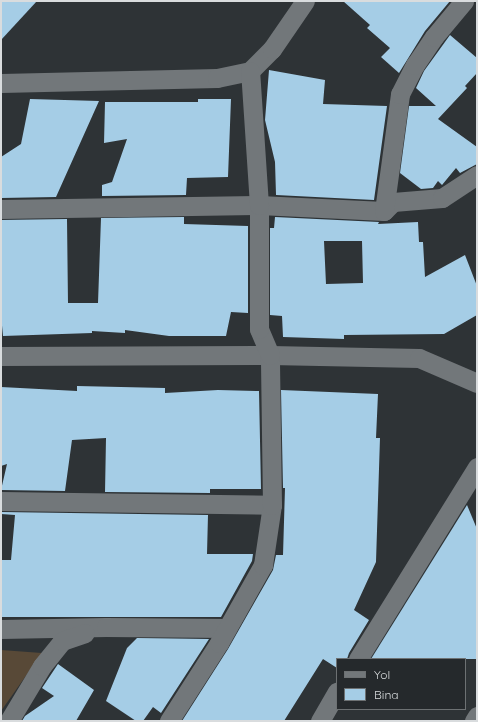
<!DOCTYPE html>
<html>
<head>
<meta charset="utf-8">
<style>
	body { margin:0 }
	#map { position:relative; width:478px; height:722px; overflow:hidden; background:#2e3336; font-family:Quicksand,sans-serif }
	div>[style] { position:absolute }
	.green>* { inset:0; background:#584937 }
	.building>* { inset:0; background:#a5cde6 }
	.street>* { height:19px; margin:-9.5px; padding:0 9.5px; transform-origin:9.5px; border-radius:9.5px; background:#72777a }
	span { translate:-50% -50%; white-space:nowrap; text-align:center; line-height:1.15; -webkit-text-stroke:4px #25292c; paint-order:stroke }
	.frame { position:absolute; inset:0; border:2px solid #d9dcde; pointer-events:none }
	.legend { position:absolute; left:336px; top:658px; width:130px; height:52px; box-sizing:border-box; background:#25292c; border:1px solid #6d7173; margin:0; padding:5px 7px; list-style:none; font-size:12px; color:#d9dcde }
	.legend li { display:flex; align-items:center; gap:8px; height:20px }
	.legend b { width:20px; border:1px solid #6d7173 }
</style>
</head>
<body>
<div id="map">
	<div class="green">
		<div style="clip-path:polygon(1px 650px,42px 653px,1px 711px)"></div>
	</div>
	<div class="building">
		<div style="clip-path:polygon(1px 1px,37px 1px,1px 40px)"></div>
		<div style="clip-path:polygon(343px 1px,450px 1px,425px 31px,399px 73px,381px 57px,390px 48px,367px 28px,370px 25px)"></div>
		<div style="clip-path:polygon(450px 35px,477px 58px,477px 73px,465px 86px,467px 88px,438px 119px,477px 147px,477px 164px,460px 173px,456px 168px,442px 185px,438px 181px,433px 188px,421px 189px,400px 173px,409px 106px,436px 106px,416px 88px,424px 71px)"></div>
		<div style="clip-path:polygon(269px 70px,325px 80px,323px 104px,387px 106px,374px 200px,276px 195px,275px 162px,265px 120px)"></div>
		<div style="clip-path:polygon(30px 99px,99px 101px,56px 197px,1px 198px,1px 157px,21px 144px)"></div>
		<div style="clip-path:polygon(198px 99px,231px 99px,228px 177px,187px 178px,186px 195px,102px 196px,102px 185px,112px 182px,127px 139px,104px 143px,105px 102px,198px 102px)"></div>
		<div style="clip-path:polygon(184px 217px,184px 224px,248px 226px,248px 313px,231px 312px,226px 336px,169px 336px,125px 330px,125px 333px,92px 331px,92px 333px,3px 336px,1px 315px,1px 220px,67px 219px,68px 303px,98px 303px,101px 218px)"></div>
		<div style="clip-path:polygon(evenodd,275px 217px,379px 222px,378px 224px,418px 222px,419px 242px,423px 242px,425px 277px,465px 255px,477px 286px,477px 315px,444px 334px,344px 335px,344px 339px,283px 337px,282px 316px,270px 315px,270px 228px,274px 228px,275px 217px,324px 241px,362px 241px,363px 283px,326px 284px,324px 241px)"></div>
		<div style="clip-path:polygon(77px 386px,165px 388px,165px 393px,218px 390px,259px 391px,261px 489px,210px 489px,210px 493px,105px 492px,106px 438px,72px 440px,65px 491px,1px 490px,7px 464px,1px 466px,1px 387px,77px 391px)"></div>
		<div style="clip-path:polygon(281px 390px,378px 394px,376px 438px,380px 438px,376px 562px,354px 610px,369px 620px,349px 653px,347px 659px,337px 659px,337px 668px,323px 659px,284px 721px,182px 721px,228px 649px,273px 570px,276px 555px,283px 555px,285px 488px,283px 488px)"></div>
		<div style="clip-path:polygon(467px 505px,477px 529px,477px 659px,371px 659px)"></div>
		<div style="clip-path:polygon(1px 512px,208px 515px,207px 554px,253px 554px,252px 561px,221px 617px,1px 617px,1px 560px,11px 560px,15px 515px,1px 514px)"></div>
		<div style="clip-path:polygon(137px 638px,209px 639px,161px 713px,153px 707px,143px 721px,136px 721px,106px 701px,127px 648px)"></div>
		<div style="clip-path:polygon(58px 664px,94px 690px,76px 721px,22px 721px,25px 716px,54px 696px,42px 688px)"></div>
	</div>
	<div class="street">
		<div style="left:1px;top:83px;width:216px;rotate:-1.3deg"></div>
		<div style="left:217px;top:78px;width:34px;rotate:-12deg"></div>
		<div style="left:250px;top:71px;width:31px;rotate:-45deg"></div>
		<div style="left:272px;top:49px;width:58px;rotate:-55.5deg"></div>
		<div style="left:1px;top:209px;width:258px;rotate:-0.9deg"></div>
		<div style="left:259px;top:205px;width:125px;rotate:2.7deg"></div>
		<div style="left:384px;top:211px;width:13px;rotate:-45deg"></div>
		<div style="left:393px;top:202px;width:49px;rotate:-4.7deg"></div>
		<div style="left:442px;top:198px;width:42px;rotate:-33.3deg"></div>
		<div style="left:384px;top:211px;width:118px;rotate:-82.2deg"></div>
		<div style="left:400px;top:94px;width:33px;rotate:-63deg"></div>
		<div style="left:415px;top:65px;width:34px;rotate:-56deg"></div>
		<div style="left:434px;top:37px;width:47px;rotate:-50.2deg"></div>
		<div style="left:1px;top:356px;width:269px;rotate:-0.2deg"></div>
		<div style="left:270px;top:355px;width:149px;rotate:1.2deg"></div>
		<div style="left:419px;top:358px;width:63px;rotate:23.3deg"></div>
		<div style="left:1px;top:501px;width:271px;rotate:0.8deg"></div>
		<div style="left:1px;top:629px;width:105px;rotate:-1.1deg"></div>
		<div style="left:106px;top:627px;width:121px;rotate:0.5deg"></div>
		<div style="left:358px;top:659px;width:226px;rotate:-58.2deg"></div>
		<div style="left:9px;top:721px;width:64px;rotate:-59deg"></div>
		<div style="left:42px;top:666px;width:32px;rotate:-51deg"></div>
		<div style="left:62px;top:641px;width:24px;rotate:-19deg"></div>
		<div style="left:169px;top:721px;width:93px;rotate:-57.3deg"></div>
		<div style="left:219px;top:643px;width:90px;rotate:-60.6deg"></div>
		<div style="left:263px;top:565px;width:61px;rotate:-81.5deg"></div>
		<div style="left:272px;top:505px;width:150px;rotate:-90.8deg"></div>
		<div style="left:270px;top:355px;width:28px;rotate:-113deg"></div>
		<div style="left:259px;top:329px;width:124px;rotate:-90deg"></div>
		<div style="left:259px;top:205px;width:134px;rotate:-93.8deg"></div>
		<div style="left:320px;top:721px;width:34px;rotate:-60deg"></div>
		<div style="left:474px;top:721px;width:6px;rotate:-59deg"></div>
	</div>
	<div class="frame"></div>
	<ul class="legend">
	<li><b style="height:5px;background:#72777a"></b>Yol</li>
	<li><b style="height:11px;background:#a5cde6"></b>Bina</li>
	</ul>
</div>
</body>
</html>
